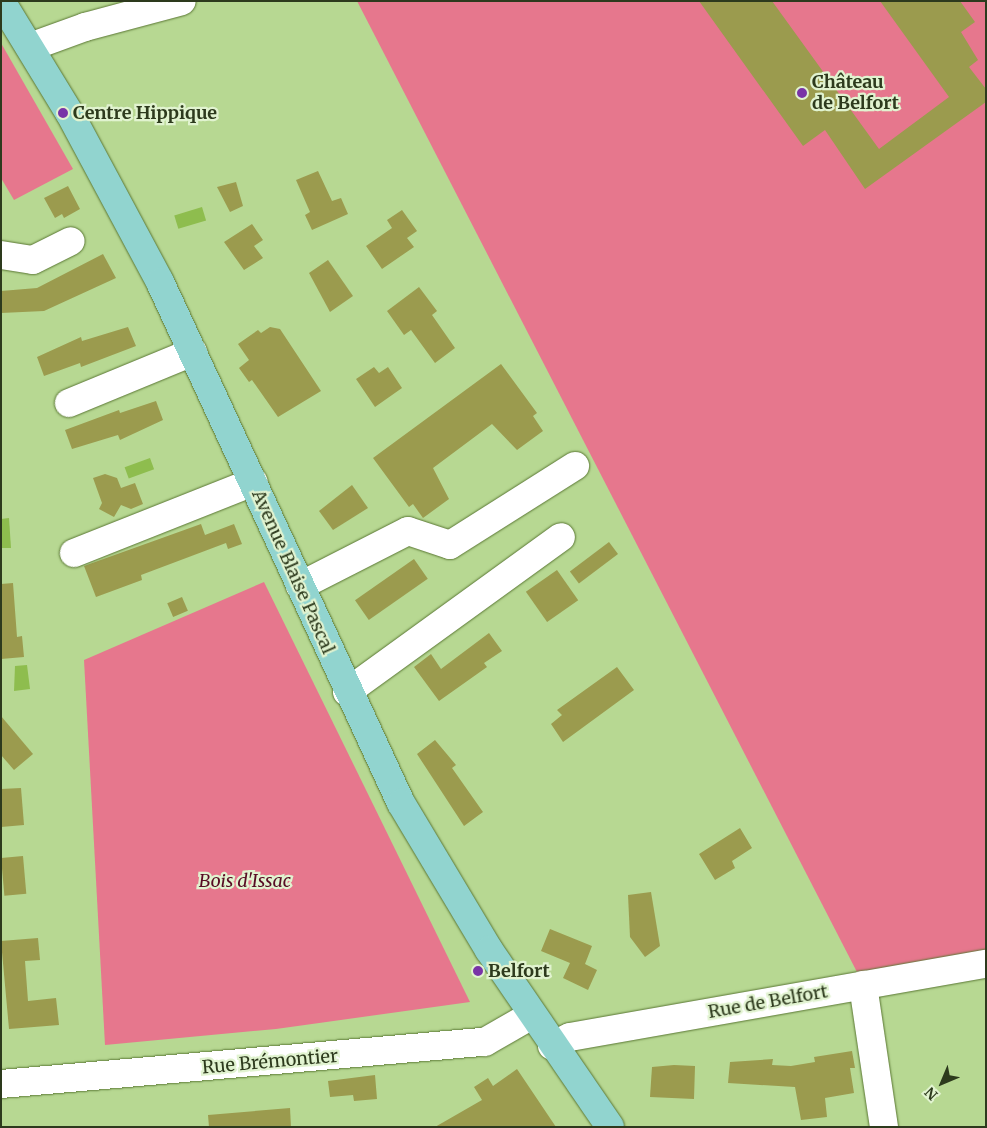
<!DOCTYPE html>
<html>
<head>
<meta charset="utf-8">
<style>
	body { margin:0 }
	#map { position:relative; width:987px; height:1128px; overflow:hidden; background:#b7d892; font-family:Merriweather,serif }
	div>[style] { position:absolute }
	.green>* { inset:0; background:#e6778d }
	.water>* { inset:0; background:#8ebd4e; transform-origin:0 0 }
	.building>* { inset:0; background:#9b9b4e; transform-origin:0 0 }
	.roads { filter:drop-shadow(0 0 1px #5a7734) drop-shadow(0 0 1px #5a7734) }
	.minor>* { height:28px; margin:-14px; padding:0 14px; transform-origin:14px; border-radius:14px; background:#fff }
	.major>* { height:28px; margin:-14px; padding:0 14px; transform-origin:14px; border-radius:14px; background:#91d4cf }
	.dots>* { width:14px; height:14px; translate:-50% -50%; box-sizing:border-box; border:2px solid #e1f3d0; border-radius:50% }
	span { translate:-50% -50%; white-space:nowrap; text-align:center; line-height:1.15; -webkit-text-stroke:4.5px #e1f3d0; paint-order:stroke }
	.poi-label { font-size:18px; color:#2d3a1d; font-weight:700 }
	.left { translate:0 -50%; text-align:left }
	.street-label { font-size:18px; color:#2d3a1d }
	.park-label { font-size:18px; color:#580c24; font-style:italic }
	.frame { position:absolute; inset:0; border:2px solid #2d3a1d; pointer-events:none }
	.north { position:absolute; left:917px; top:1058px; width:50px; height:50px; -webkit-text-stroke:4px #e1f3d0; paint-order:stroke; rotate:225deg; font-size:14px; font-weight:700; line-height:20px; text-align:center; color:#2d3a1d }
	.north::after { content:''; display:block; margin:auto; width:18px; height:22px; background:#2d3a1d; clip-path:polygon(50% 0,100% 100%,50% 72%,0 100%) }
</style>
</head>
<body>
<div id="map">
	<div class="green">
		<div style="clip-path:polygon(357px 1px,986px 1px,986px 950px,858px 974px)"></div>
		<div style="clip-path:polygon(1px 43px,73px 169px,14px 200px,1px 178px)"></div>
		<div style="clip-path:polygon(264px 582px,470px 1002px,276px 1029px,105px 1045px,84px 660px)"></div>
	</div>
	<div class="water">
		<div style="left:202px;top:207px;width:14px;height:29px;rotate:73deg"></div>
		<div style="left:150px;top:458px;width:12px;height:27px;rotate:70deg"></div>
		<div style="clip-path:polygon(9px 518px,11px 548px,1px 548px,1px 519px)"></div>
		<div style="clip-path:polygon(27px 665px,30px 689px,14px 691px,15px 666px)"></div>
	</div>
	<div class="building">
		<div style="clip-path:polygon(699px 1px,772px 1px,879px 149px,949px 97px,880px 1px,960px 1px,975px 22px,961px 32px,978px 60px,969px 67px,986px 89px,986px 102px,865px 189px,825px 130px,803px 146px)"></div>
		<div style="clip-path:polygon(318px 171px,332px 201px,341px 198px,348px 214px,312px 230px,305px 215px,310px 212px,296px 180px)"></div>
		<div style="clip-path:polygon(236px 182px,243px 206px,230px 212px,217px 187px)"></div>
		<div style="clip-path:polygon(68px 186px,80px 209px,64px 218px,62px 214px,55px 218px,44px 198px)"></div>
		<div style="clip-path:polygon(402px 210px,417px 231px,407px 238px,414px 247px,382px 269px,366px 246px,392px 228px,387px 220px)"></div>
		<div style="clip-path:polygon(252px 224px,263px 240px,254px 246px,263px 258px,244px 270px,224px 242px)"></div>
		<div style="clip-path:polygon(103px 254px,116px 278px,44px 311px,1px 313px,1px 291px,37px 288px)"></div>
		<div style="clip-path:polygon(328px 260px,353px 296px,330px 312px,309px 273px)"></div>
		<div style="clip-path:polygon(419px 287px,437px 311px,432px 315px,455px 348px,435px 363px,411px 330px,404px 335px,387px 311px)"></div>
		<div style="clip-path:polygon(128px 327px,136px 346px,81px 367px,80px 363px,44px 376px,37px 357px,81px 337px,82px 341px)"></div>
		<div style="clip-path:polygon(270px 327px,280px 329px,321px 391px,278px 417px,252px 380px,249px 382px,239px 368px,249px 360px,238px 344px,258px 330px,261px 333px)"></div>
		<div style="clip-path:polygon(501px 364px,537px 413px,533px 416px,543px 431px,517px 450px,492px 424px,433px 468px,449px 499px,423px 518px,413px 504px,409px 507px,373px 458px)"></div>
		<div style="clip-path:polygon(374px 367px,379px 373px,388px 367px,402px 388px,375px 407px,356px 379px)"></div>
		<div style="clip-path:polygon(156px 401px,163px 420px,120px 440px,118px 435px,72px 449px,65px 430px,119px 410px,120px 413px)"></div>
		<div style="clip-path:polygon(105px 474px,117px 478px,121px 488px,135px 483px,143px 504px,131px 509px,121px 505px,114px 517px,99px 509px,102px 503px,93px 478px)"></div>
		<div style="clip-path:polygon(352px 485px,368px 508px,333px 530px,319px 511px)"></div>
		<div style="clip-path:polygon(201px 524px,205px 535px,234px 524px,242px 544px,228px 549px,226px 543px,141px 575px,142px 580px,96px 597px,84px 566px)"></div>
		<div style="left:609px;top:542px;width:15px;height:49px;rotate:53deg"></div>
		<div style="left:414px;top:559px;width:24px;height:72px;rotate:55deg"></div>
		<div style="left:557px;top:570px;width:37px;height:38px;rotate:55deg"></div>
		<div style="clip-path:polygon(13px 583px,17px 637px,22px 636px,24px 657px,1px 659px,1px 584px)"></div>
		<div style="left:182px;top:597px;width:15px;height:16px;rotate:67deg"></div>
		<div style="clip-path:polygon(489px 633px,502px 651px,484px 663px,487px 667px,439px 701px,414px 667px,431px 654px,441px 669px)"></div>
		<div style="clip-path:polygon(617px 667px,634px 690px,563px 742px,551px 724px,562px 715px,557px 710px)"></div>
		<div style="clip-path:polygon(1px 716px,33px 754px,14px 770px,1px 755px)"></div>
		<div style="clip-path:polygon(435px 740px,456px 765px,452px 768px,483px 812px,464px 826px,417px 754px)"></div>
		<div style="clip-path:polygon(21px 788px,24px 825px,1px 827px,1px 789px)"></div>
		<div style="clip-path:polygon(740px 828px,752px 848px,732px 861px,735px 868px,715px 880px,699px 854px)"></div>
		<div style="left:23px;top:856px;width:38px;height:22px;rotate:85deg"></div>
		<div style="clip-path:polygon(651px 892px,660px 946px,645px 957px,630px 937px,628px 895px)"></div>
		<div style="clip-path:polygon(550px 929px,592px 946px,585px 964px,597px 970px,588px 990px,563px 978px,570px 963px,541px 951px)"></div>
		<div style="clip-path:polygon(38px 938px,40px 960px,25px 961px,28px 1001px,56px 998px,59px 1025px,9px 1029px,1px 941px)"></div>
		<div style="clip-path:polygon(852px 1051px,855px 1068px,850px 1068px,854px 1093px,825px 1098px,827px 1117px,801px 1120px,795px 1087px,728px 1083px,730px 1062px,773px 1059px,772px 1065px,791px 1066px,815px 1062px,814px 1057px)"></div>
		<div style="clip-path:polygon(674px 1065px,695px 1066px,694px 1099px,650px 1097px,652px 1067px)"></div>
		<div style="clip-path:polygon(517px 1069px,556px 1127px,435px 1127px,482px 1100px,474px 1087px,488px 1078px,493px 1086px)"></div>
		<div style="clip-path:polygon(375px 1075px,377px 1099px,354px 1101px,353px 1095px,330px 1097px,328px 1081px)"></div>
		<div style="clip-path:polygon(290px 1108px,291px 1127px,209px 1127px,208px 1115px)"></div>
	</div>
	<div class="roads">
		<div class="minor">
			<div style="left:30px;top:47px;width:59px;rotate:-20deg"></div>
			<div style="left:85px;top:27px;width:100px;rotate:-15deg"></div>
			<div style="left:1px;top:255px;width:32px;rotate:9deg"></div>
			<div style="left:33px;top:260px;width:42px;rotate:-26.6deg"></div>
			<div style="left:69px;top:403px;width:134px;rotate:-22.4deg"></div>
			<div style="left:74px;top:553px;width:193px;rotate:-21.6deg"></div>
			<div style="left:300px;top:586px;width:121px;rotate:-27deg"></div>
			<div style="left:408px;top:531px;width:44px;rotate:18.4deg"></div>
			<div style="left:450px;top:545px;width:148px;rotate:-32.3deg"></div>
			<div style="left:347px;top:692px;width:264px;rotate:-35.9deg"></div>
			<div style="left:863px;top:985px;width:144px;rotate:81.6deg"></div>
			<div style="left:552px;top:1046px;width:20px;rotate:-27deg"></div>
			<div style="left:570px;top:1037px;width:422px;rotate:-10deg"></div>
			<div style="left:1px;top:1084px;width:486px;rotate:-5deg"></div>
			<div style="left:485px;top:1042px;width:54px;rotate:-29.9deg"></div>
		</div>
		<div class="major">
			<div style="left:1px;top:1px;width:132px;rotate:58.6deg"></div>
			<div style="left:70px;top:114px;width:191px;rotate:61.8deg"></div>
			<div style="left:160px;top:282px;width:574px;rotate:65.18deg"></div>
			<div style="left:401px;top:803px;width:171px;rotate:59.1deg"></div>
			<div style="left:489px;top:950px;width:214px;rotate:55.6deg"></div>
		</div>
	</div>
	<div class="dots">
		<div style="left:802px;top:93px;background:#7934a7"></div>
		<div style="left:63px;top:113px;background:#7934a7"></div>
		<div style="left:478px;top:971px;background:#7934a7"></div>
	</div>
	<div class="poi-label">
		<span class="left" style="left:812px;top:93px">Château<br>de Belfort</span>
		<span class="left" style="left:73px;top:113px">Centre Hippique</span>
		<span class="left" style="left:488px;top:971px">Belfort</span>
	</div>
	<div class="street-label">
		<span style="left:293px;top:572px;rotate:66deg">Avenue Blaise Pascal</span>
		<span style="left:768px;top:1002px;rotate:-10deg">Rue de Belfort</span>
		<span style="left:270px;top:1062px;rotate:-5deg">Rue Brémontier</span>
	</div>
	<div class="park-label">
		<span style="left:245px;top:881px">Bois d'Issac</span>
	</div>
	<div class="frame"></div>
	<div class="north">N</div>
</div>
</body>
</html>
